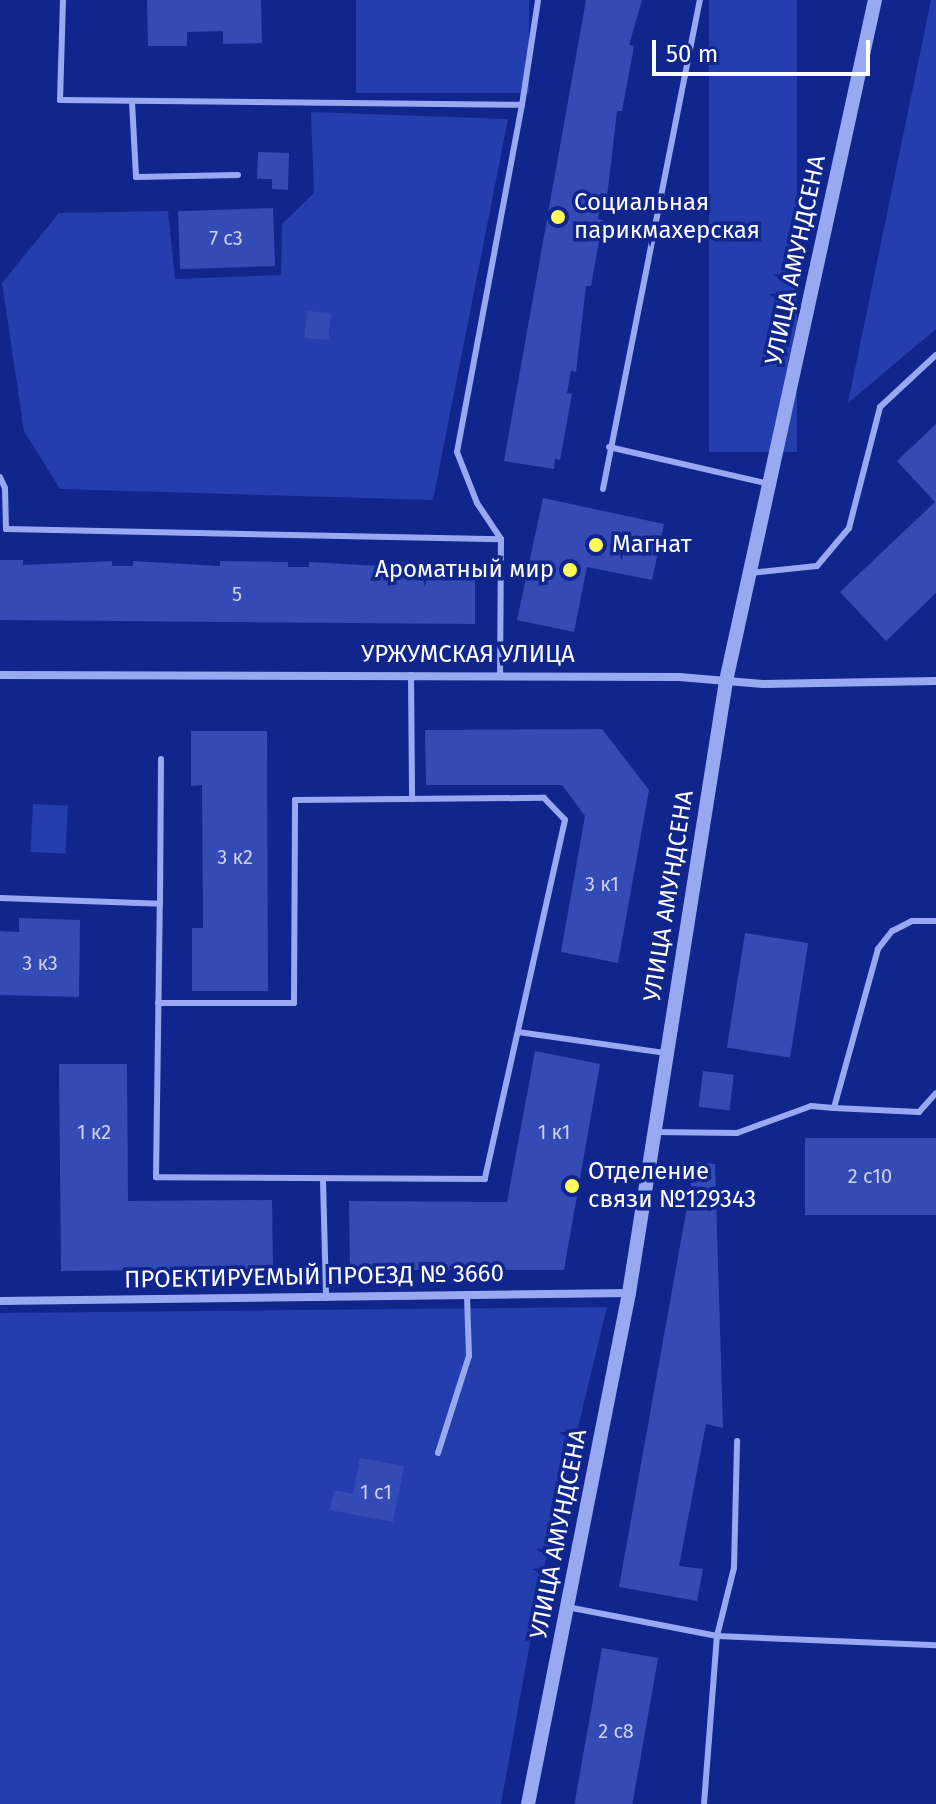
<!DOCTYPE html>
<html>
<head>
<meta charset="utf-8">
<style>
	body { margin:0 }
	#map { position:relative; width:936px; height:1804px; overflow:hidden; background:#10268d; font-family:"Fira Sans",sans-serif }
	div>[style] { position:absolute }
	.green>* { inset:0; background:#253eae; transform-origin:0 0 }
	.building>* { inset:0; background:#344bb5; transform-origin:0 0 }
	.service>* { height:6px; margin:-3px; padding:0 3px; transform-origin:3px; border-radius:3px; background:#98a9f2 }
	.minor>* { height:8px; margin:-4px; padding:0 4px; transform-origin:4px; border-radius:4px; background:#98a9f2 }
	.tertiary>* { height:14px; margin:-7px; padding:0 7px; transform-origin:7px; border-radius:7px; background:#98a9f2 }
	.dots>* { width:22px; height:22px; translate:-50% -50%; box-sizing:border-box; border:4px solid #10268d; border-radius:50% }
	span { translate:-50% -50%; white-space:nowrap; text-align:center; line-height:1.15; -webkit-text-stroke:7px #10268d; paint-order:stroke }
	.number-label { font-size:20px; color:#ccd2ec }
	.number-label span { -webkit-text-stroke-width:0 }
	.poi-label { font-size:24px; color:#fff }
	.left { translate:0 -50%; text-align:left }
	.right { translate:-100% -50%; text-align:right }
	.street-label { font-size:24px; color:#fff }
	.scale { position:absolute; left:652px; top:40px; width:218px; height:36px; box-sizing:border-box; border:4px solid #fff; border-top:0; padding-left:10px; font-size:24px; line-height:28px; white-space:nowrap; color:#fff; -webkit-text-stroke:6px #10268d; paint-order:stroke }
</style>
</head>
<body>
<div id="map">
	<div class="green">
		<div style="left:356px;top:0;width:173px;height:93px"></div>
		<div style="left:709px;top:0;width:88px;height:452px"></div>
		<div style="clip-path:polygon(931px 0,936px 0,936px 329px,848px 403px)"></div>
		<div style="clip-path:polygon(311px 112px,508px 119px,433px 500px,60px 489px,24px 431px,2px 283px,59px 213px,168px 211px,175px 279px,281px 275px,282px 224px,314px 193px)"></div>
		<div style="left:33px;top:804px;width:35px;height:48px;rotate:3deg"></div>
		<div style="clip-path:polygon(607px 1307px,541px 1581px,501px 1804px,0 1804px,0 1313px)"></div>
	</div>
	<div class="building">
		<div style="clip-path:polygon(147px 0,261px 0,262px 43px,223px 44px,223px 31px,187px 32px,187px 46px,148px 46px)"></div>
		<div style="clip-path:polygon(586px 0,642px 0,629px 45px,634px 46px,622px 111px,617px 111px,607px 197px,602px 196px,598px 219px,603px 220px,591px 286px,586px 286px,576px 372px,571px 371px,567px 393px,572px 394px,560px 460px,555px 459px,554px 469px,504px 461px)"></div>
		<div style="clip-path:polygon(258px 152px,289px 153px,288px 190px,272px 189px,272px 179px,257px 179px)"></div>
		<div style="left:273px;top:208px;width:58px;height:95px;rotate:88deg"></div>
		<div style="left:307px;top:311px;width:24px;height:27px;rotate:5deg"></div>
		<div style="clip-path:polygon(936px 424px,936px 593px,886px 641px,840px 592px,935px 502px,897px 461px)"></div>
		<div style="clip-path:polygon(543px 498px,664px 524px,652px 580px,587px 567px,574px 632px,517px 620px)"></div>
		<div style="clip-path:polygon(0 560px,23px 560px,23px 565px,112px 561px,112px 566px,133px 566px,133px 561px,220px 566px,220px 561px,288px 562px,288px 567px,309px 567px,309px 562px,398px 567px,399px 562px,466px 563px,466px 568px,475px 568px,475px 624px,0 620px)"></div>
		<div style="clip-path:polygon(602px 729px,649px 790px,618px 963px,561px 952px,585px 816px,562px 785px,426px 785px,425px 730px)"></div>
		<div style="clip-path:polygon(191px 731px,267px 731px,268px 991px,192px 991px,192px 928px,203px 928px,202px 785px,191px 786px)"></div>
		<div style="clip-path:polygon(19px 918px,80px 920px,79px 997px,0 995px,0 931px,19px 932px)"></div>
		<div style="left:745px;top:933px;width:64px;height:116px;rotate:9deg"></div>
		<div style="clip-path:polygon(535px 1051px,600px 1064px,564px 1270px,350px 1270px,349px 1201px,507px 1202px)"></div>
		<div style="clip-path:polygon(59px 1064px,127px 1064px,128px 1201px,272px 1200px,273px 1269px,61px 1271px)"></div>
		<div style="left:703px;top:1071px;width:31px;height:36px;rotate:7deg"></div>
		<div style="left:805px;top:1138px;width:131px;height:77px"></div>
		<div style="clip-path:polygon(695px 1162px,715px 1164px,723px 1428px,706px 1424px,679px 1566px,703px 1569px,697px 1601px,619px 1587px)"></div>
		<div style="clip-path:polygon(360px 1458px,404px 1466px,393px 1522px,330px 1510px,334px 1490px,353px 1494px)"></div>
		<div style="left:602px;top:1648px;width:57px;height:158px;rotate:10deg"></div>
	</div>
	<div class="service">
		<div style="left:63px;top:0;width:100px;rotate:91.7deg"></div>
		<div style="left:60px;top:100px;width:462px;rotate:0.6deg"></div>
		<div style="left:522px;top:105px;width:106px;rotate:-81.3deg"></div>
		<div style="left:132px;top:102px;width:75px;rotate:86.9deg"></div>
		<div style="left:136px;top:177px;width:102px;rotate:-1.1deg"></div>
		<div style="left:609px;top:447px;width:164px;rotate:13deg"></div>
		<div style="left:0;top:477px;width:12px;rotate:66deg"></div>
		<div style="left:5px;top:488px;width:41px;rotate:88.6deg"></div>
		<div style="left:6px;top:529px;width:495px;rotate:1.2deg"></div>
		<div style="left:501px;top:539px;width:136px;rotate:90.4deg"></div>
		<div style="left:603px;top:489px;width:499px;rotate:-78.8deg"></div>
		<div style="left:501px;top:539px;width:43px;rotate:-123.7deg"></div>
		<div style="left:477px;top:503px;width:55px;rotate:-111.4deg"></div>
		<div style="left:457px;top:452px;width:353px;rotate:-79.4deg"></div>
		<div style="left:750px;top:573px;width:67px;rotate:-6deg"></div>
		<div style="left:817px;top:566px;width:50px;rotate:-49.9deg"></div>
		<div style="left:849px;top:528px;width:125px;rotate:-75.6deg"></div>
		<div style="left:880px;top:407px;width:76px;rotate:-42.9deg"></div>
		<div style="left:411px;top:675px;width:124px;rotate:89.5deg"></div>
		<div style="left:0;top:898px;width:160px;rotate:2.1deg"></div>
		<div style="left:160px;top:904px;width:145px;rotate:-89.6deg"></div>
		<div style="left:936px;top:921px;width:24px;rotate:180deg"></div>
		<div style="left:912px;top:921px;width:22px;rotate:153deg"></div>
		<div style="left:892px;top:931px;width:23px;rotate:128deg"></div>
		<div style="left:878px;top:949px;width:165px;rotate:105.5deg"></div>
		<div style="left:834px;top:1108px;width:85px;rotate:2.7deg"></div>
		<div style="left:919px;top:1112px;width:25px;rotate:-48deg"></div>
		<div style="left:158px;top:1003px;width:136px"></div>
		<div style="left:294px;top:1003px;width:203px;rotate:-89.7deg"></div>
		<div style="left:295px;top:800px;width:249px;rotate:-0.5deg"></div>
		<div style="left:544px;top:798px;width:30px;rotate:46deg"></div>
		<div style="left:565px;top:820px;width:368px;rotate:102.6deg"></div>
		<div style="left:485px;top:1179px;width:329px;rotate:-179.7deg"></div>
		<div style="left:156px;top:1177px;width:273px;rotate:-89.2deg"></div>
		<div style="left:518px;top:1032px;width:148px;rotate:8.1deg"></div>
		<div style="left:654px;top:1132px;width:83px;rotate:0.7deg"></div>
		<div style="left:737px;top:1133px;width:79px;rotate:-20deg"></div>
		<div style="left:811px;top:1106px;width:23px;rotate:5deg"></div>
		<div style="left:323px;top:1180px;width:118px;rotate:88.5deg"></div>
		<div style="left:438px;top:1453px;width:102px;rotate:-72.3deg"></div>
		<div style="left:469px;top:1356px;width:61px;rotate:-91.9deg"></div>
		<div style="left:567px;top:1607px;width:153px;rotate:10.9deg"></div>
		<div style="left:717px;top:1636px;width:219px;rotate:2.4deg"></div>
		<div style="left:704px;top:1804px;width:169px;rotate:-85.6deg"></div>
		<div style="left:717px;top:1636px;width:70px;rotate:-76deg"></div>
		<div style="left:734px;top:1568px;width:127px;rotate:-88.6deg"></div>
	</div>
	<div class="minor">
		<div style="left:0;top:675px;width:679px;rotate:0.17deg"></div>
		<div style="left:679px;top:677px;width:84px;rotate:4.8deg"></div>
		<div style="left:763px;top:684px;width:173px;rotate:-1deg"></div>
		<div style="left:0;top:1301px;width:629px;rotate:-0.73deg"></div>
	</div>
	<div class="tertiary">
		<div style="left:528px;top:1804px;width:521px;rotate:-78.82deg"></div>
		<div style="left:629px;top:1293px;width:620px;rotate:-80.99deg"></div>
		<div style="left:726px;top:681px;width:697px;rotate:-77.66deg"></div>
	</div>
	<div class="dots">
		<div style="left:558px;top:217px;background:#fffb59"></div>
		<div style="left:596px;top:545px;background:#fffb59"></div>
		<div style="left:570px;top:570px;background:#fffb59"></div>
		<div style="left:572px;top:1186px;background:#fffb59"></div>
	</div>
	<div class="number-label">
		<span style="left:226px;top:238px">7 с3</span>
		<span style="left:237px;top:594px">5</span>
		<span style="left:235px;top:857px">3 к2</span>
		<span style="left:602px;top:884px">3 к1</span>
		<span style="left:40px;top:963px">3 к3</span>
		<span style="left:94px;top:1132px">1 к2</span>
		<span style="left:554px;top:1132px">1 к1</span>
		<span style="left:870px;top:1176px">2 с10</span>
		<span style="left:376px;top:1492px">1 с1</span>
		<span style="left:616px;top:1731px">2 с8</span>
	</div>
	<div class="poi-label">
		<span class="left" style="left:574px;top:217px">Социальная<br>парикмахерская</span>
		<span class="left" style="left:612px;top:545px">Магнат</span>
		<span class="right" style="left:554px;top:570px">Ароматный мир</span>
		<span class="left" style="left:588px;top:1186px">Отделение<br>связи №129343</span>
	</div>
	<div class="street-label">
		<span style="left:796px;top:260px;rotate:-78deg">УЛИЦА АМУНДСЕНА</span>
		<span style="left:468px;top:655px">УРЖУМСКАЯ УЛИЦА</span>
		<span style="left:669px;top:896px;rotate:-81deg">УЛИЦА АМУНДСЕНА</span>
		<span style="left:314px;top:1277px;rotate:-1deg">ПРОЕКТИРУЕМЫЙ ПРОЕЗД № 3660</span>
		<span style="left:559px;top:1534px;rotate:-79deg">УЛИЦА АМУНДСЕНА</span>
	</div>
	<div class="scale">50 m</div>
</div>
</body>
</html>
